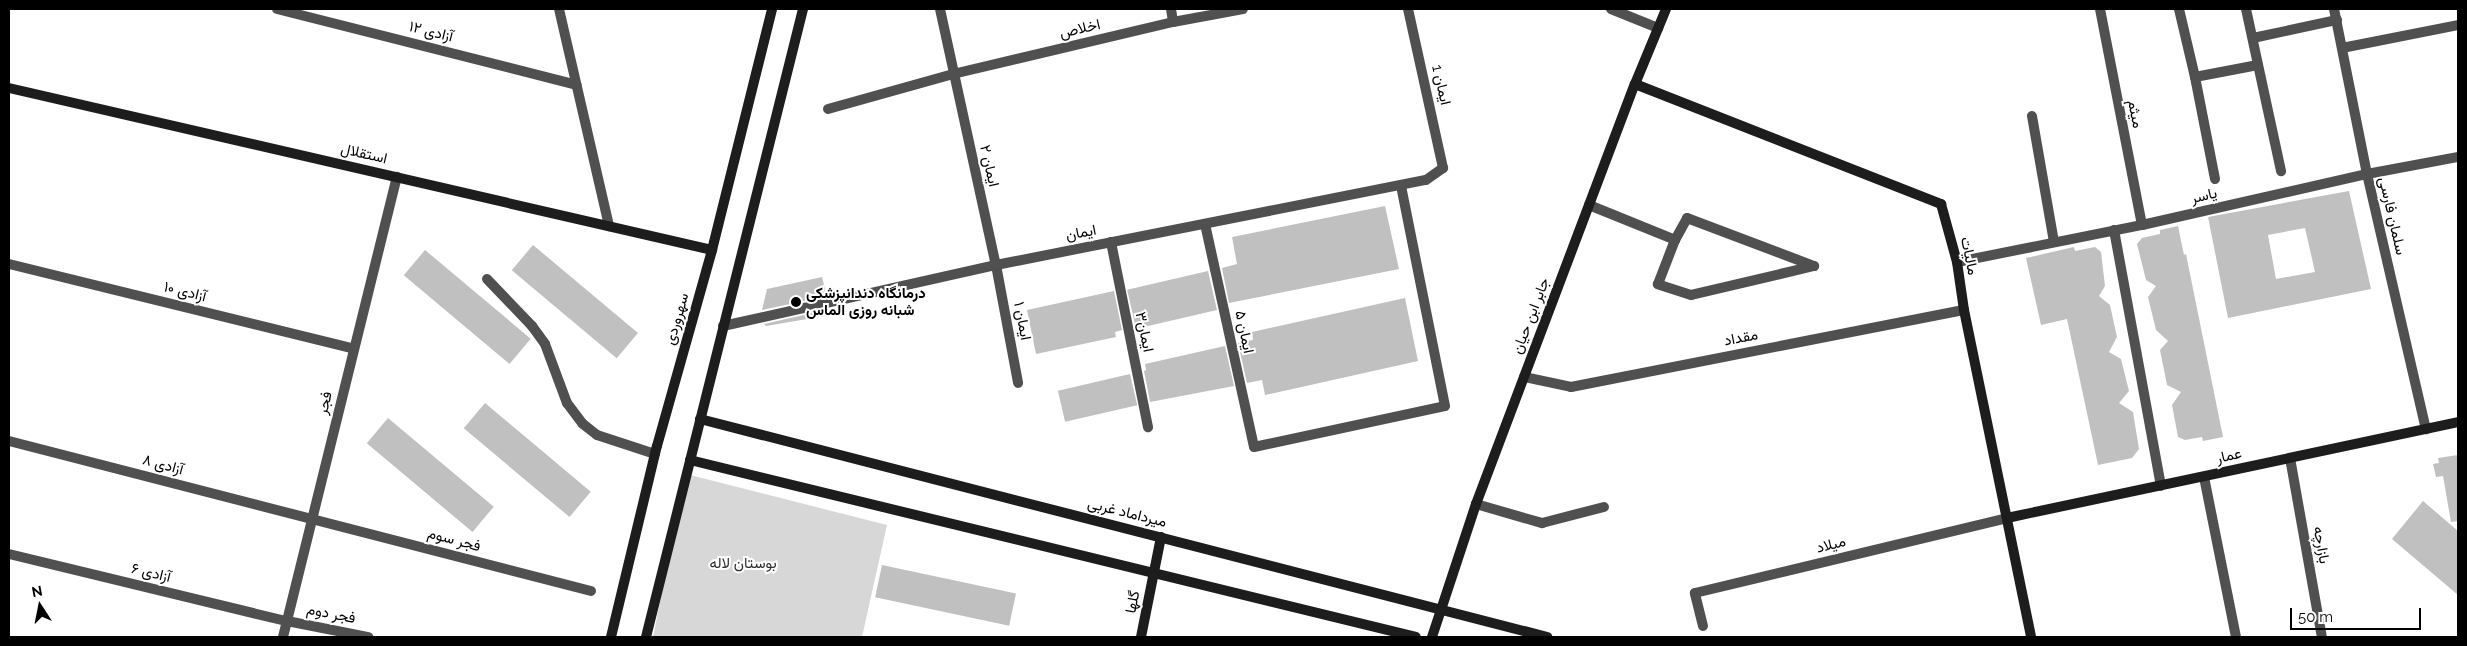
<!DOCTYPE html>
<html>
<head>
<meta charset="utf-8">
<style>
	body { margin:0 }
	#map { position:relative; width:2467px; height:646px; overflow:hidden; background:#fff; font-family:Raleway,Vazirmatn,sans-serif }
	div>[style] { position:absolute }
	.green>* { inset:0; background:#d7d7d7 }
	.building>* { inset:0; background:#c0c0c0; transform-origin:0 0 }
	.street>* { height:10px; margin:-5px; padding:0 5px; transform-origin:5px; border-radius:5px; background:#505050 }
	.secondary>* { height:10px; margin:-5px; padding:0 5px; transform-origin:5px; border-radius:5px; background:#1d1d1d }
	.dots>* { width:14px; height:14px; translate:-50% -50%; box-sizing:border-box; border:2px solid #fff; border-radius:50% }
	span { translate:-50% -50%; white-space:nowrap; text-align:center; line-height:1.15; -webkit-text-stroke:4px #fff; paint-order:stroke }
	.street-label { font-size:15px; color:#000 }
	.poi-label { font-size:15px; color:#000; font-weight:700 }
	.left { translate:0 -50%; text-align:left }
	.park-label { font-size:15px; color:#2e2e2e }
	.frame { position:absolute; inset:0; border:10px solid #000; pointer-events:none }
	.north { position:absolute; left:15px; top:581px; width:50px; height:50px; -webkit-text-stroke:4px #fff; paint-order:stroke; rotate:349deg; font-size:14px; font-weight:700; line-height:20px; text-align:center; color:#000 }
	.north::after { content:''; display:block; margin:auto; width:18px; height:22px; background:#000; clip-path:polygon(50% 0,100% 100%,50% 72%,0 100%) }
	.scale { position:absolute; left:2290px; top:608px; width:131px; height:22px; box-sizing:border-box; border:2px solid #000; border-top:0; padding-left:6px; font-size:15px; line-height:18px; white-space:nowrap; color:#000; -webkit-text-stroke:4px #fff; paint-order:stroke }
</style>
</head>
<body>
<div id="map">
	<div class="green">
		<div style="clip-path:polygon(686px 474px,887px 525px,862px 637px,653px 637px)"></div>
	</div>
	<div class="building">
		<div style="clip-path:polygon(evenodd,2349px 191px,2371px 289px,2228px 318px,2208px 217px,2349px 191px,2305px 228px,2315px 272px,2276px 279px,2268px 235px,2305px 228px)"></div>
		<div style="clip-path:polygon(1385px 206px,1399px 269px,1229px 303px,1222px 268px,1237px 264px,1232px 237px)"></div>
		<div style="clip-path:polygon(2178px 226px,2184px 255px,2186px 254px,2223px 437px,2203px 441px,2202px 437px,2185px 440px,2178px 437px,2172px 405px,2181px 392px,2167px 385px,2160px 350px,2168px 341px,2156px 330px,2148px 297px,2156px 286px,2146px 280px,2137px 244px,2142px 238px,2160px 234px,2160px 230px)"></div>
		<div style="left:533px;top:245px;width:137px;height:33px;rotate:40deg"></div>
		<div style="clip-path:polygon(2074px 247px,2075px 251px,2095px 247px,2101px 252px,2105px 286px,2099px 296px,2110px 305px,2117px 337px,2109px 352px,2121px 359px,2129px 391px,2119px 403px,2133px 412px,2139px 449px,2132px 458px,2098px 465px,2067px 319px,2041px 325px,2026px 258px)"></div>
		<div style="left:425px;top:250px;width:138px;height:33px;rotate:40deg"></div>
		<div style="left:1208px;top:271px;width:40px;height:83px;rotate:77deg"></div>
		<div style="clip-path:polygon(822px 277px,827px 296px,762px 310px,767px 289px)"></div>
		<div style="clip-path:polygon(1114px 291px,1122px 330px,1115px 332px,1116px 337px,1036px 354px,1027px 310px)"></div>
		<div style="clip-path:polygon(1405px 298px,1418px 361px,1265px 395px,1262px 380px,1247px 383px,1238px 343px,1253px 340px,1252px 332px)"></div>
		<div style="clip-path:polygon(830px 309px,831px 315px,766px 326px,764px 324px)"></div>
		<div style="clip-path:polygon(1225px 346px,1234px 386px,1150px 402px,1144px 371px,1146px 370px,1145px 364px)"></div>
		<div style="left:1130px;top:374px;width:32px;height:74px;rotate:77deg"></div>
		<div style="left:485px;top:403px;width:138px;height:33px;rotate:40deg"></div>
		<div style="left:388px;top:418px;width:138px;height:33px;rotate:40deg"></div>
		<div style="clip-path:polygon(2458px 455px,2458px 521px,2451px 522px,2443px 476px,2436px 477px,2433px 464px,2439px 463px,2438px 458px)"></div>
		<div style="clip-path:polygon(2423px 501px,2458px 531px,2458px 595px,2392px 539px)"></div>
		<div style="left:882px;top:565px;width:137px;height:33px;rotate:12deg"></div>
	</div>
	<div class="street">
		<div style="left:277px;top:9px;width:309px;rotate:14.2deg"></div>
		<div style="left:559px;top:9px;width:223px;rotate:77deg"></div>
		<div style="left:940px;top:9px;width:262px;rotate:77.7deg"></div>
		<div style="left:996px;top:265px;width:120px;rotate:79.4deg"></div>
		<div style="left:1171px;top:9px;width:13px;rotate:81deg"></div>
		<div style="left:1611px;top:9px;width:51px;rotate:22deg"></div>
		<div style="left:2100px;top:9px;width:220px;rotate:79deg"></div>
		<div style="left:2179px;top:9px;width:70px;rotate:76.8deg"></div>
		<div style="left:2195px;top:77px;width:104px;rotate:78.9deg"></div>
		<div style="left:2246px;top:9px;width:166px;rotate:77.8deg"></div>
		<div style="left:2334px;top:9px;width:168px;rotate:78.7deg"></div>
		<div style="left:2367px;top:174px;width:262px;rotate:77deg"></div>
		<div style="left:2253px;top:38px;width:86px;rotate:-12.1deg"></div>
		<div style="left:2342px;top:48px;width:118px;rotate:-11.2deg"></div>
		<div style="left:2195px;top:77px;width:64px;rotate:-10.8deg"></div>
		<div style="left:828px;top:109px;width:130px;rotate:-15.6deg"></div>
		<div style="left:953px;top:74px;width:226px;rotate:-13.3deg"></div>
		<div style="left:1173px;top:22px;width:71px;rotate:-10.5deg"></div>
		<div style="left:2032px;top:116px;width:128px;rotate:80.1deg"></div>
		<div style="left:1589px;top:205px;width:93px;rotate:22.1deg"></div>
		<div style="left:1675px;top:240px;width:25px;rotate:-61deg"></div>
		<div style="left:1687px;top:218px;width:136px;rotate:20.7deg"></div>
		<div style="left:1814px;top:266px;width:126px;rotate:166.7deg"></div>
		<div style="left:1691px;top:295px;width:35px;rotate:-162deg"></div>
		<div style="left:1658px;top:284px;width:47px;rotate:-68.9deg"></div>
		<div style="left:1205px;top:224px;width:228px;rotate:77.6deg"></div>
		<div style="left:1254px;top:447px;width:195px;rotate:-12.1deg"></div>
		<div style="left:1445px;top:406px;width:225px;rotate:-101.3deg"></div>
		<div style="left:2114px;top:230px;width:260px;rotate:79.6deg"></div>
		<div style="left:1111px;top:242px;width:189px;rotate:78.7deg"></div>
		<div style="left:1957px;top:262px;width:189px;rotate:-11.3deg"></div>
		<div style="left:2142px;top:225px;width:231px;rotate:-12.8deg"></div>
		<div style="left:2367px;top:174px;width:93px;rotate:-10.6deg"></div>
		<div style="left:9px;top:264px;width:355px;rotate:13.8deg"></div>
		<div style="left:487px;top:279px;width:65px;rotate:46.2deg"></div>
		<div style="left:532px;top:326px;width:22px;rotate:54deg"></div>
		<div style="left:545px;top:344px;width:63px;rotate:69.6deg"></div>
		<div style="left:567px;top:403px;width:26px;rotate:53deg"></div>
		<div style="left:583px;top:424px;width:18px;rotate:38deg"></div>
		<div style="left:597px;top:435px;width:61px;rotate:18.1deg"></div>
		<div style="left:723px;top:326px;width:280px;rotate:-12.6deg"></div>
		<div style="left:996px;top:265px;width:438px;rotate:-11.2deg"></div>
		<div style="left:1426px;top:180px;width:21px;rotate:-35deg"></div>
		<div style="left:1443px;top:168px;width:163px;rotate:-102.4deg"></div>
		<div style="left:1524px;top:377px;width:48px;rotate:12deg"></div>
		<div style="left:1571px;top:387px;width:400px;rotate:-11.1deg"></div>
		<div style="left:9px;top:441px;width:601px;rotate:14.45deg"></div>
		<div style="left:2290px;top:458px;width:182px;rotate:79.9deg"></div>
		<div style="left:2204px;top:477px;width:163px;rotate:78.7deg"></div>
		<div style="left:1476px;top:504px;width:69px;rotate:16.1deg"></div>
		<div style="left:1542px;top:523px;width:64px;rotate:-14.5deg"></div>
		<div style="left:9px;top:554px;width:286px;rotate:13.6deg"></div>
		<div style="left:287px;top:621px;width:83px;rotate:11.2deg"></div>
		<div style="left:1703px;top:626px;width:34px;rotate:-104deg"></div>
		<div style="left:1695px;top:593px;width:321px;rotate:-13.5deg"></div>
		<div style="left:283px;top:637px;width:474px;rotate:-76.1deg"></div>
	</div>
	<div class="secondary">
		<div style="left:1635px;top:84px;width:329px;rotate:21.4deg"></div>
		<div style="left:1941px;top:204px;width:60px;rotate:74.6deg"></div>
		<div style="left:1957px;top:262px;width:49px;rotate:81.7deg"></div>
		<div style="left:1964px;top:310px;width:334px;rotate:78.4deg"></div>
		<div style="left:9px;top:88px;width:721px;rotate:12.98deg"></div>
		<div style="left:700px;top:419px;width:875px;rotate:14.43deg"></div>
		<div style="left:690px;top:460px;width:747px;rotate:13.7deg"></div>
		<div style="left:2007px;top:518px;width:461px;rotate:-12deg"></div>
		<div style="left:611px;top:637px;width:196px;rotate:-76.5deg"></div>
		<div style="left:657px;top:446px;width:204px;rotate:-74.3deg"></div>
		<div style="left:712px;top:250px;width:248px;rotate:-76deg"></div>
		<div style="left:646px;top:637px;width:647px;rotate:-75.96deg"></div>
		<div style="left:1141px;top:637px;width:102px;rotate:-78.7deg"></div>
		<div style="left:1432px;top:637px;width:140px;rotate:-71.7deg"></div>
		<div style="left:1476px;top:504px;width:449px;rotate:-69.3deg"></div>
		<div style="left:1635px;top:84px;width:81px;rotate:-67.5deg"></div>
	</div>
	<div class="dots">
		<div style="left:796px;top:302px;background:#000"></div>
	</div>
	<div class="street-label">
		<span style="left:1080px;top:29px;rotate:-13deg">اخلاص</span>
		<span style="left:431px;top:32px;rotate:14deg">آزادی ۱۲</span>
		<span style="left:1441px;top:85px;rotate:77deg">ایمان 1</span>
		<span style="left:2135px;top:114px;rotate:79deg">میثم</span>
		<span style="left:364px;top:154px;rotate:13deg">استقلال</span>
		<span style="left:989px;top:166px;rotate:77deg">ایمان ۲</span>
		<span style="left:2204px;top:196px;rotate:-13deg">یاسر</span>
		<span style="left:2392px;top:216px;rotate:77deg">سلمان فارسی</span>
		<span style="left:1081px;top:233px;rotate:-11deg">ایمان</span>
		<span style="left:1969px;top:256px;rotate:78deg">مالیات</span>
		<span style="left:185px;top:292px;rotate:14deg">آزادی ۱۰</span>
		<span style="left:1531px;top:316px;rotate:-69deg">جابر ابن حیان</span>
		<span style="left:677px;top:319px;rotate:-74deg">سهروردی</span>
		<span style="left:1022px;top:321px;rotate:79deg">ایمان ۱</span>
		<span style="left:1144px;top:332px;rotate:78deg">ایمان۳</span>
		<span style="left:1244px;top:332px;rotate:78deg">ایمان ۵</span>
		<span style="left:1741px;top:338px;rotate:-11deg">مقداد</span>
		<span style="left:325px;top:403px;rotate:-76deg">فجر</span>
		<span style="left:2229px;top:456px;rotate:-13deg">عمار</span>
		<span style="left:163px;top:465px;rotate:15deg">آزادی ۸</span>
		<span style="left:1127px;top:513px;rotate:14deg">میرداماد غربی</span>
		<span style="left:454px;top:540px;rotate:15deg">فجر سوم</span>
		<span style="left:1831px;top:545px;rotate:-14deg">میلاد</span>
		<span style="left:2321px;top:545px;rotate:80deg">بازارچه</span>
		<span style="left:151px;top:573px;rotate:14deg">آزادی ۶</span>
		<span style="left:1133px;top:602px;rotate:-79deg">گلها</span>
		<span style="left:331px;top:614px;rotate:11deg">فجر دوم</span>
	</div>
	<div class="poi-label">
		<span class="left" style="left:806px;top:302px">درمانگاه دندان‍‍پزشکی<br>شبانه روزی الماس</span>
	</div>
	<div class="park-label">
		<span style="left:743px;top:564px">بوستان لاله</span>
	</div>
	<div class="frame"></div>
	<div class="north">N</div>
	<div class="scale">50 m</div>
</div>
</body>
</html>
